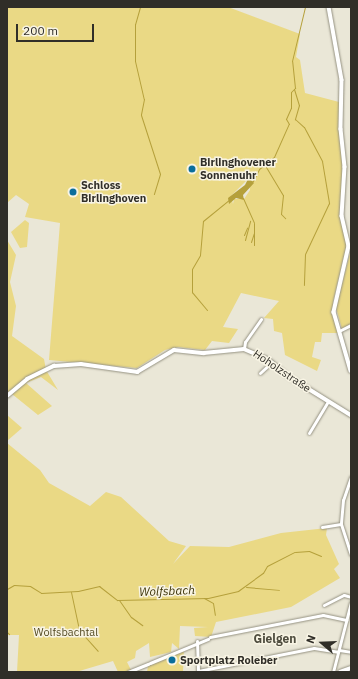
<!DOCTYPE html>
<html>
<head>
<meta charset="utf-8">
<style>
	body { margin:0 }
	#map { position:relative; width:358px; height:679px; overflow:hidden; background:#eae7d7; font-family:"IBM Plex Sans",sans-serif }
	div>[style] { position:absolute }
	.green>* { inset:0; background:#ead985 }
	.water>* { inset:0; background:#b5a03b }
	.stream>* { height:1px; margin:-0.5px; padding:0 0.5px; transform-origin:0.5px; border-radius:0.5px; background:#b5a03b }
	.roads { filter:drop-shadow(0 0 1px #959282) drop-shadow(0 0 1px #959282) }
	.minor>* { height:3px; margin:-1.5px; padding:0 1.5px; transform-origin:1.5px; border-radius:1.5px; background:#fff }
	.tertiary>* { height:3.5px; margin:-1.75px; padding:0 1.75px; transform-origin:1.75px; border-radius:1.75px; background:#fff }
	.secondary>* { height:4px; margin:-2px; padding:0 2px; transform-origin:2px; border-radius:2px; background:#fff }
	.dots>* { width:11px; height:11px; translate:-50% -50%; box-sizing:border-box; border:2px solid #f8f4e4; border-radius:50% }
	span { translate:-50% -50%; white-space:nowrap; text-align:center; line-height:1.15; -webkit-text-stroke:3px #f8f4e4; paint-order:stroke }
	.poi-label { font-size:11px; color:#302e28; font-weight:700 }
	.left { translate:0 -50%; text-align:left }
	.street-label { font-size:11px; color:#302e28 }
	.park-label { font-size:11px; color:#534a21 }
	.water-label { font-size:12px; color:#3e3509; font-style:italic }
	.neighbourhood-label { font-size:12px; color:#4f4d3f; font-weight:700 }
	.frame { position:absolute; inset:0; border:8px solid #302e28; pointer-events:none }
	.north { position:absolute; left:302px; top:623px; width:40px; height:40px; -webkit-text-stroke:3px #f8f4e4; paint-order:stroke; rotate:289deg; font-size:11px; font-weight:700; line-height:16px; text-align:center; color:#302e28 }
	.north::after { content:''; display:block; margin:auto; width:14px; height:18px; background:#302e28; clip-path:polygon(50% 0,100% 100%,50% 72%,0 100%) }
	.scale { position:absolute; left:16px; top:24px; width:78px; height:18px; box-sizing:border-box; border:2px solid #302e28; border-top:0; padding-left:5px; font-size:12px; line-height:14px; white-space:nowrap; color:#302e28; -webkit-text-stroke:3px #f8f4e4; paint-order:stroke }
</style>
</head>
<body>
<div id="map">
	<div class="green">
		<div style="clip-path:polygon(evenodd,7px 7px,228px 7px,300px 34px,296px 57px,300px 60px,305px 93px,339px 102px,343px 171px,340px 215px,347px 243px,333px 302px,339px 333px,322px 333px,321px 342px,315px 342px,312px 357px,321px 360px,317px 371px,285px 355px,282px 333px,274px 331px,273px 319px,264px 318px,279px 301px,241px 293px,223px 327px,238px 329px,229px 343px,212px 341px,205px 350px,178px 347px,165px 350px,137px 368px,49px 360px,60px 223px,25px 217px,29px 204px,16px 195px,7px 203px,7px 7px,249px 178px,250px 190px,244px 199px,234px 199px,233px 204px,231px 196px,249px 178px)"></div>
		<div style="clip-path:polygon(25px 220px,29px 223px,27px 247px,20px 248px,11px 232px)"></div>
		<div style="clip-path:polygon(7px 240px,16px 255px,10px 282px,16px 306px,12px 336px,44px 359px,46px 370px,58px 390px,41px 377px,26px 383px,52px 406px,38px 415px,12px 394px,7px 399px)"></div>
		<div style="clip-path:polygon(351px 249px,351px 324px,342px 329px,336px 308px)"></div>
		<div style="clip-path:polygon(7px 415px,22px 428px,7px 441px)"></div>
		<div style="clip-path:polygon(7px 443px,40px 470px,49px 483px,90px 506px,106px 492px,121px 497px,169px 541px,186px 546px,173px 564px,190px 546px,229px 547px,281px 533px,327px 528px,326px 535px,339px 564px,334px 569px,340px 578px,291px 607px,216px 622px,211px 637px,195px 636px,194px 628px,208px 627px,180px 626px,179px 649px,172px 643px,171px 652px,150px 657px,149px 643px,136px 651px,135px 658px,127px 662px,131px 670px,124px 672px,118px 672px,113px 661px,76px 672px,17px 672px,19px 635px,7px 635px)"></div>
		<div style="clip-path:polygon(184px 650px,183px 672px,147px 672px,148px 666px)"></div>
	</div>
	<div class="water">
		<div style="clip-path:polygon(249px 177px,254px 183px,243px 195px,244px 200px,236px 198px,229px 204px,228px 198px,245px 185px)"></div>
	</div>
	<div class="stream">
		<div style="left:140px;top:7px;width:18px;rotate:106deg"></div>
		<div style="left:135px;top:24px;width:37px;rotate:90deg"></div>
		<div style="left:135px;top:61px;width:39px;rotate:77deg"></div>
		<div style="left:144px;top:99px;width:16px;rotate:101deg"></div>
		<div style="left:141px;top:115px;width:62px;rotate:72.1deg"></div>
		<div style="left:160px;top:174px;width:21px;rotate:107deg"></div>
		<div style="left:294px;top:89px;width:17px;rotate:73deg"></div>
		<div style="left:299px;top:105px;width:15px;rotate:106deg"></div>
		<div style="left:295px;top:119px;width:12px;rotate:42deg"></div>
		<div style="left:304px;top:127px;width:38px;rotate:62deg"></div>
		<div style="left:322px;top:161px;width:43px;rotate:80.5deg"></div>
		<div style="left:329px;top:203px;width:56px;rotate:115.2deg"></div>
		<div style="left:305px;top:254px;width:31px;rotate:92deg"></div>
		<div style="left:266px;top:167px;width:33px;rotate:59deg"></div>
		<div style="left:283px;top:195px;width:19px;rotate:96deg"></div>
		<div style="left:281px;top:214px;width:6px;rotate:45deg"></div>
		<div style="left:253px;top:181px;width:13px;rotate:-63deg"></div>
		<div style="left:259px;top:169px;width:19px;rotate:-39deg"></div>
		<div style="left:274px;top:157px;width:36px;rotate:-66deg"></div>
		<div style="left:289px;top:124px;width:6px;rotate:-121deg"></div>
		<div style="left:286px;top:119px;width:12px;rotate:-66deg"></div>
		<div style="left:291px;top:108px;width:16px;rotate:-90deg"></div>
		<div style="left:291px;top:92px;width:6px;rotate:-45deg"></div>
		<div style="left:295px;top:88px;width:27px;rotate:-96deg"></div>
		<div style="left:292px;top:61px;width:56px;rotate:-76.5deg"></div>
		<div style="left:243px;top:198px;width:27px;rotate:66deg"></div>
		<div style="left:254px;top:223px;width:22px;rotate:90deg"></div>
		<div style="left:244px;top:235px;width:8px;rotate:-67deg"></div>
		<div style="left:245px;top:240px;width:20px;rotate:-75deg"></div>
		<div style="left:251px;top:242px;width:9px;rotate:-72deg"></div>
		<div style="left:207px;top:310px;width:23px;rotate:-130deg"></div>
		<div style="left:192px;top:292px;width:23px;rotate:-90deg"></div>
		<div style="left:192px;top:269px;width:16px;rotate:-60deg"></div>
		<div style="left:200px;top:255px;width:34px;rotate:-85deg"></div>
		<div style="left:203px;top:221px;width:33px;rotate:-39deg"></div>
		<div style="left:246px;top:587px;width:33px;rotate:5deg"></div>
		<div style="left:7px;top:589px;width:8px;rotate:-30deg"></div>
		<div style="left:14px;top:585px;width:16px;rotate:4deg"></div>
		<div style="left:30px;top:586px;width:13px;rotate:32deg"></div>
		<div style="left:41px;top:593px;width:37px;rotate:-3deg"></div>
		<div style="left:78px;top:591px;width:22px;rotate:-13deg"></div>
		<div style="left:99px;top:586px;width:23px;rotate:38deg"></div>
		<div style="left:117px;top:600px;width:91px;rotate:-1.3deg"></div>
		<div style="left:208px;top:598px;width:31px;rotate:-13deg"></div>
		<div style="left:238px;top:591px;width:31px;rotate:-36deg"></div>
		<div style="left:263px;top:573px;width:8px;rotate:-60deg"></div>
		<div style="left:267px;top:566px;width:31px;rotate:-27deg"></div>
		<div style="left:295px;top:552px;width:14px;rotate:-4deg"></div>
		<div style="left:309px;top:551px;width:13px;rotate:23deg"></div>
		<div style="left:71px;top:592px;width:39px;rotate:78deg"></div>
		<div style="left:79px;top:630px;width:28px;rotate:48deg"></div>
		<div style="left:204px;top:598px;width:10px;rotate:29deg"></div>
		<div style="left:213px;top:603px;width:12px;rotate:81deg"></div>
		<div style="left:119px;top:600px;width:21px;rotate:55deg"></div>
		<div style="left:131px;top:617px;width:14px;rotate:36deg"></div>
		<div style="left:7px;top:632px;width:3px;rotate:45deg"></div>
	</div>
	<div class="roads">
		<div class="minor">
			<div style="left:339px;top:331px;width:13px;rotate:-27deg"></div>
			<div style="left:244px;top:349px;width:7px;rotate:-82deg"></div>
			<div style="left:245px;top:342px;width:28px;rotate:-55deg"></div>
			<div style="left:260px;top:373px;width:16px;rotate:-43deg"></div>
			<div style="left:309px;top:433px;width:37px;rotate:-59deg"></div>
			<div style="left:351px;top:477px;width:24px;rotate:109deg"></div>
			<div style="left:343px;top:500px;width:24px;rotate:95deg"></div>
			<div style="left:341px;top:524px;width:32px;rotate:72deg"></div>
			<div style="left:322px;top:527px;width:19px;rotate:-9deg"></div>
			<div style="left:324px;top:605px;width:22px;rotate:-27deg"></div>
			<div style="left:344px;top:595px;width:7px;rotate:16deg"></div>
			<div style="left:210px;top:637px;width:115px;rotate:-11deg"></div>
			<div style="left:323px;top:615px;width:24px;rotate:12deg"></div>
			<div style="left:197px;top:641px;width:31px;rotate:88deg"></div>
			<div style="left:339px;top:650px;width:12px;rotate:9deg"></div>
			<div style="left:150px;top:663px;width:63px;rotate:-22.5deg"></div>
			<div style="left:198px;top:671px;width:118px;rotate:-11.2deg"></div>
			<div style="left:314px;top:648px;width:24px;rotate:9deg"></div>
			<div style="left:128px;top:672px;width:22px;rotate:-22deg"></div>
			<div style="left:333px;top:672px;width:72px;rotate:-75.6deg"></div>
		</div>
		<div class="tertiary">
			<div style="left:329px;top:7px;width:74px;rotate:79.9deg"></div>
			<div style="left:342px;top:80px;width:49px;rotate:91.2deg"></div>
			<div style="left:341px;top:129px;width:38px;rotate:84deg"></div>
			<div style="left:345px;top:167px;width:49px;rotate:93.5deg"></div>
			<div style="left:342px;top:216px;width:31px;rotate:77deg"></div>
			<div style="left:349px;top:246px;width:68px;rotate:102.8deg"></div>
			<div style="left:334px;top:312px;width:61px;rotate:73.9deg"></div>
			<div style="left:7px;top:396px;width:26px;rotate:-40deg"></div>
			<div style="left:27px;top:379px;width:30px;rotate:-26deg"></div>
			<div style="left:54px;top:366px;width:27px;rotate:-4deg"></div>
			<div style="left:81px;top:364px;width:57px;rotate:8.1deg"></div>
			<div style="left:137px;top:372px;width:43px;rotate:-30.7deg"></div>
			<div style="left:174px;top:350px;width:30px;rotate:6deg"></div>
			<div style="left:204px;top:353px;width:40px;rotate:-5.7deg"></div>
			<div style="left:244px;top:349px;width:26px;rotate:23deg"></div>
			<div style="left:268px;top:359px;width:26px;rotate:40deg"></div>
			<div style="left:288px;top:376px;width:74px;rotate:31.8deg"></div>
		</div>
		<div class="secondary">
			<div style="left:340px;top:672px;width:12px;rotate:-20deg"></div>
		</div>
	</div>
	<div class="dots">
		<div style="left:192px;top:169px;background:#0a6e9c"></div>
		<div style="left:73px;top:192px;background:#0a6e9c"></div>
		<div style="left:172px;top:660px;background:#0a6e9c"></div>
	</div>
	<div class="poi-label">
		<span class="left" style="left:200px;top:169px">Birlinghovener<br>Sonnenuhr</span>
		<span class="left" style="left:81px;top:192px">Schloss<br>Birlinghoven</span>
		<span class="left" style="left:180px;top:660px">Sportplatz Roleber</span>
	</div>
	<div class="street-label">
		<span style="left:282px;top:371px;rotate:34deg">Hoholzstraße</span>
	</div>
	<div class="park-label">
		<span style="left:66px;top:632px">Wolfsbachtal</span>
	</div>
	<div class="water-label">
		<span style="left:167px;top:591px;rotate:-2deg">Wolfsbach</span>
	</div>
	<div class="neighbourhood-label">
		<span style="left:275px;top:639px">Gielgen</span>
	</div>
	<div class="frame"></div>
	<div class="north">N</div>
	<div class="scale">200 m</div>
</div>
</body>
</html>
